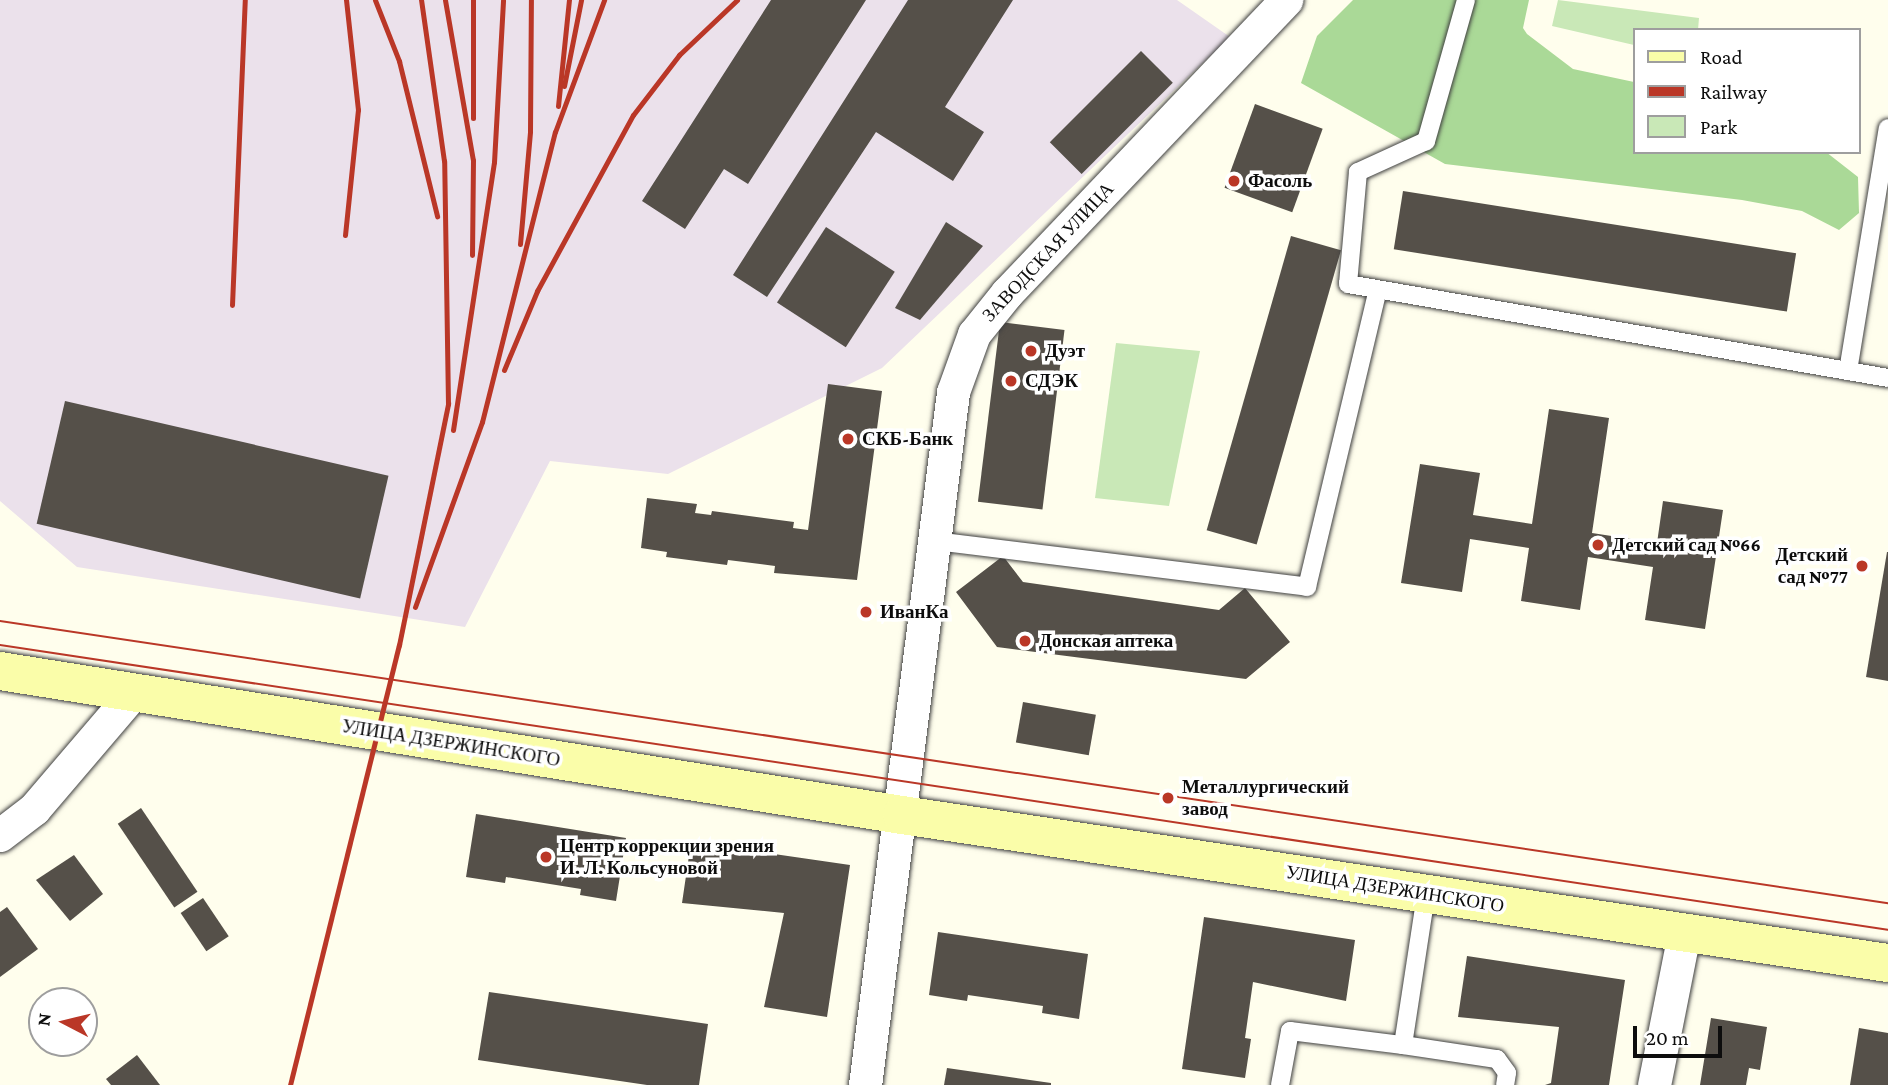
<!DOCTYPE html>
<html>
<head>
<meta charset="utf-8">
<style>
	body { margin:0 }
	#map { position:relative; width:1888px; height:1085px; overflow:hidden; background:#fffeed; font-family:"Crimson Pro",serif }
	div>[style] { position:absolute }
	.industrial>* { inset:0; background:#ebe1eb }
	.green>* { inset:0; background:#c9e8b7 }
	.forest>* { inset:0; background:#aad997 }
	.building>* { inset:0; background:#555049; transform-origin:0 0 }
	.roads { filter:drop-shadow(0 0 2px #404040) drop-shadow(0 0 2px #404040) }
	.lane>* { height:18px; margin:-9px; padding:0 9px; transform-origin:9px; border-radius:9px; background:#fff }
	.street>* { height:33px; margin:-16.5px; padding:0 16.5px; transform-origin:16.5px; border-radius:16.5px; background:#fff }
	.secondary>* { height:38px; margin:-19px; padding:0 19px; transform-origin:19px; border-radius:19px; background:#fafda9 }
	.tram>* { height:2px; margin:-1px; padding:0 1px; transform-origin:1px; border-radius:1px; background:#ba3727 }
	.rail>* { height:5px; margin:-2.5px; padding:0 2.5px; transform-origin:2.5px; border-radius:2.5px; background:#ba3727 }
	.dots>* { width:19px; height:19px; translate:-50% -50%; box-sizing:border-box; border:4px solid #fff; border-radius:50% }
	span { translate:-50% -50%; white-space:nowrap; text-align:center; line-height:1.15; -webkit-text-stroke:7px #fff; paint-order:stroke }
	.poi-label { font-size:19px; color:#0d0d0d; font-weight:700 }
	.left { translate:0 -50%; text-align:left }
	.right { translate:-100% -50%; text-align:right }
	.street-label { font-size:19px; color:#0d0d0d }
	.legend { position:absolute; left:1633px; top:28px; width:228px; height:126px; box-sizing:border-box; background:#fff; border:2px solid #9e9e9e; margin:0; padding:9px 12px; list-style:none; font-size:21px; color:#0d0d0d }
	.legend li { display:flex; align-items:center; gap:14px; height:35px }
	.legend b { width:35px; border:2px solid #9e9e9e }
	.north { position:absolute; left:28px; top:987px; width:70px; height:70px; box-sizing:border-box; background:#fff; border:2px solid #9e9e9e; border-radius:50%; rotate:277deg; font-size:19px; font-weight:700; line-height:28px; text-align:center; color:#0d0d0d }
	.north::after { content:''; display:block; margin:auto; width:24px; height:32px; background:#ba3727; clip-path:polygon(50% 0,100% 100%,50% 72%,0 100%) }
	.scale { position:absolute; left:1633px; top:1026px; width:89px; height:32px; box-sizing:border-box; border:4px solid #0d0d0d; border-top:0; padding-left:9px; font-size:21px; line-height:24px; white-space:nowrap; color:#0d0d0d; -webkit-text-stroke:5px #fff; paint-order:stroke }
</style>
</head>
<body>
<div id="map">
	<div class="industrial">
		<div style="clip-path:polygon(0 0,1177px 0,1230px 37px,882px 368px,668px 474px,550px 461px,465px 627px,77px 567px,0 501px)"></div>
	</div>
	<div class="green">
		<div style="clip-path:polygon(1558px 0,1699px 18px,1698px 30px,1634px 30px,1634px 45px,1552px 26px)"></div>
		<div style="clip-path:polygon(1116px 343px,1200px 351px,1169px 506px,1095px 498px)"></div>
	</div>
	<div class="forest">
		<div style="clip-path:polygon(1353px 0,1529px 0,1523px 28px,1527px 34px,1573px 69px,1634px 82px,1634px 152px,1826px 152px,1858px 177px,1859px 213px,1839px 230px,1802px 211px,1742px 200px,1445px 164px,1301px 83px,1317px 36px)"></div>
	</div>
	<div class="building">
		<div style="clip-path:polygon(771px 0,866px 0,748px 184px,724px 169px,685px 229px,642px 201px)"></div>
		<div style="clip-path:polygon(908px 0,1013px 0,945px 107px,984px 132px,953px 181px,876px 132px,767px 297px,733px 275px)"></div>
		<div style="left:1141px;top:51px;width:45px;height:129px;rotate:45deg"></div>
		<div style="left:1255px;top:104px;width:72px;height:89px;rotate:20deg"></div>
		<div style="left:1403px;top:191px;width:398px;height:59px;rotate:9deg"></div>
		<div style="clip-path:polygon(946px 222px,983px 246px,920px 320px,895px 308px)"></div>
		<div style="left:826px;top:227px;width:82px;height:90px;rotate:33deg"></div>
		<div style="left:1291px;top:236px;width:52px;height:306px;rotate:16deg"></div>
		<div style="left:1000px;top:322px;width:65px;height:181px;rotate:7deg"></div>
		<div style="clip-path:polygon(828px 384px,882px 391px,857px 580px,774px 573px,775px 566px,728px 560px,727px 565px,666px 557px,667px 552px,641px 548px,647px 498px,697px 504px,695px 513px,711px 515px,712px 511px,794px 522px,793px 528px,808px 530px)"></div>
		<div style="left:65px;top:401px;width:332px;height:126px;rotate:13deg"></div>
		<div style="clip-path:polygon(1549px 409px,1609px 418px,1592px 533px,1657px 543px,1663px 501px,1723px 510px,1705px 629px,1645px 620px,1653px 567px,1588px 557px,1580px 610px,1521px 601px,1529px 548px,1470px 539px,1462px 592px,1401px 583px,1420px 464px,1480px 473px,1473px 515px,1532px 524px)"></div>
		<div style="clip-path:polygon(1887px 552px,1888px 552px,1888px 681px,1866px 677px)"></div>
		<div style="clip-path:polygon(1003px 556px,1023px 582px,1219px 610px,1245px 588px,1290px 642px,1246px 679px,997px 647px,956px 592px)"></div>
		<div style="left:1023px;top:702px;width:74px;height:41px;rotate:10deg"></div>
		<div style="left:141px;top:808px;width:101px;height:28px;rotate:56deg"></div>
		<div style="clip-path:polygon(476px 814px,626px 838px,616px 901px,580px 895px,581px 889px,506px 877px,505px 883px,466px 877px)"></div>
		<div style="clip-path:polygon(691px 842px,850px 865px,827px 1017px,764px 1007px,784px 913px,682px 903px)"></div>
		<div style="clip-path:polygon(74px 855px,103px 894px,70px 921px,36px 880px)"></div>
		<div style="left:203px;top:898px;width:46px;height:27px;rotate:56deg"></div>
		<div style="clip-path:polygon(7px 907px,38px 949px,0 977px,0 912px)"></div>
		<div style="clip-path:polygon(1204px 917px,1355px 940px,1346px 1001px,1253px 982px,1245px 1038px,1251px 1039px,1245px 1078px,1182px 1069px)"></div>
		<div style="clip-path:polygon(938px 932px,1088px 954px,1079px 1019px,1042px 1013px,1043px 1006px,968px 995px,967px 1001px,929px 995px)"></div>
		<div style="clip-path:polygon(1467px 956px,1625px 980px,1609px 1085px,1545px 1085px,1551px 1083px,1559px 1027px,1458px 1017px)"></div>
		<div style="clip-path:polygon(489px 992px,708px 1024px,699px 1085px,647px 1085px,478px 1060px)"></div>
		<div style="clip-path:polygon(1711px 1018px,1767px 1027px,1760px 1070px,1749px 1068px,1746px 1085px,1700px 1085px)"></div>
		<div style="clip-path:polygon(1859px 1028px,1888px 1033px,1888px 1085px,1850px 1085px)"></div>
		<div style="clip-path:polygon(137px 1055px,160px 1085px,111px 1085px,106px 1079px)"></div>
		<div style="clip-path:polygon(947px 1068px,1051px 1083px,1051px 1085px,944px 1085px)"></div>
	</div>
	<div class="roads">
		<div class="lane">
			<div style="left:1466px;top:0;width:147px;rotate:105.8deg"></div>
			<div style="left:1426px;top:141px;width:75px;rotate:155.5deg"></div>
			<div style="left:1358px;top:172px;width:112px;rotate:95.1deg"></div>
			<div style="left:1348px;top:284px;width:548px;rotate:9.87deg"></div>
			<div style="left:1848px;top:371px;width:246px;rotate:-80.7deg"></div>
			<div style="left:935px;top:541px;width:375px;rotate:7deg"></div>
			<div style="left:1307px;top:587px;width:305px;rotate:-76.6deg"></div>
			<div style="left:1403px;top:1045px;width:95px;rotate:8.5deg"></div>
			<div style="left:1497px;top:1059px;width:17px;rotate:54deg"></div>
			<div style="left:1507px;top:1073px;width:12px;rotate:99deg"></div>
			<div style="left:1280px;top:1085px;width:55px;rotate:-79.5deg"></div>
			<div style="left:1290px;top:1031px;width:114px;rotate:7.1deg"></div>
			<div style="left:1403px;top:1045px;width:153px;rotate:-81.3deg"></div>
		</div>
		<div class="street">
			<div style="left:0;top:835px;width:43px;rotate:-37.4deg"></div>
			<div style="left:34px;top:809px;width:154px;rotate:-49.5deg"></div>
			<div style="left:865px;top:1085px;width:699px;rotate:-82.76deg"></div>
			<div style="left:953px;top:392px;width:62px;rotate:-70.1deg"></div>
			<div style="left:974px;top:334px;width:53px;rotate:-51.2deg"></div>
			<div style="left:1007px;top:293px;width:405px;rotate:-46.4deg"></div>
			<div style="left:1654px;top:1085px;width:155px;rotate:-78.8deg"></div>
		</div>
		<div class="secondary">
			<div style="left:0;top:671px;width:913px;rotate:9.07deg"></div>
			<div style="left:902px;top:815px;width:997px;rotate:8.54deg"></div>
		</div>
	</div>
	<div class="tram">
		<div style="left:0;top:621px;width:1909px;rotate:8.5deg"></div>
		<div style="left:0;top:645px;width:1909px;rotate:8.58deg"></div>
	</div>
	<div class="rail">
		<div style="left:375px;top:0;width:66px;rotate:68.5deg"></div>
		<div style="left:399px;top:61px;width:160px;rotate:76.2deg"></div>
		<div style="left:445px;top:0;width:162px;rotate:80.1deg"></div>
		<div style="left:473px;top:160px;width:95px;rotate:90.6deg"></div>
		<div style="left:564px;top:86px;width:88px;rotate:-78.8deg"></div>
		<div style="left:558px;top:106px;width:107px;rotate:-84.1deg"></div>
		<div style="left:473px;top:118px;width:118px;rotate:-90deg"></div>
		<div style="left:345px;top:235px;width:126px;rotate:-84.1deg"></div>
		<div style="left:358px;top:110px;width:111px;rotate:-96.2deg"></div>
		<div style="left:520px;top:244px;width:113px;rotate:-84.9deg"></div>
		<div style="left:530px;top:131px;width:131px;rotate:-89.6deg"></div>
		<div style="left:232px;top:305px;width:305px;rotate:-87.6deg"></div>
		<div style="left:504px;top:370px;width:86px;rotate:-67.3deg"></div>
		<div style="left:537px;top:291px;width:200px;rotate:-61.4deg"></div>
		<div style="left:633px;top:115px;width:76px;rotate:-52.5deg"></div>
		<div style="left:679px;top:55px;width:80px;rotate:-43.5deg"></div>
		<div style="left:453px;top:430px;width:271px;rotate:-81.3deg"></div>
		<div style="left:494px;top:162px;width:162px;rotate:-86.8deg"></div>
		<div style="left:415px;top:607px;width:197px;rotate:-70.1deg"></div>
		<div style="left:482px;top:422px;width:299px;rotate:-75.9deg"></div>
		<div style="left:555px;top:132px;width:141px;rotate:-69.6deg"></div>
		<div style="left:290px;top:1085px;width:453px;rotate:-76.1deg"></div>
		<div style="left:399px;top:645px;width:246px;rotate:-78.5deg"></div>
		<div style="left:448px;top:404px;width:243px;rotate:-90.9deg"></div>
		<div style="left:444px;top:161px;width:163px;rotate:-98.1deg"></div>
	</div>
	<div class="dots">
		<div style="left:1234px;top:181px;background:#ba3727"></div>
		<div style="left:1031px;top:351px;background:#ba3727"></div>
		<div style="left:1011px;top:381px;background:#ba3727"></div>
		<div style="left:848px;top:439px;background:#ba3727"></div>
		<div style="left:1598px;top:545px;background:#ba3727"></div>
		<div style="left:1862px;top:566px;background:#ba3727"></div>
		<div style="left:866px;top:612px;background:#ba3727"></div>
		<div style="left:1025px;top:641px;background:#ba3727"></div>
		<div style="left:1168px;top:798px;background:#ba3727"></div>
		<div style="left:546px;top:857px;background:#ba3727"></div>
	</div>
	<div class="poi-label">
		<span class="left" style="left:1248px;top:181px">Фасоль</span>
		<span class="left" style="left:1045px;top:351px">Дуэт</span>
		<span class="left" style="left:1025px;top:381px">СДЭК</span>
		<span class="left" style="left:862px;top:439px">СКБ-Банк</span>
		<span class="left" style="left:1612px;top:545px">Детский сад №66</span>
		<span class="right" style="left:1848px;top:566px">Детский<br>сад №77</span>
		<span class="left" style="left:880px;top:612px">ИванКа</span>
		<span class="left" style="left:1039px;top:641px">Донская аптека</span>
		<span class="left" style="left:1182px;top:798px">Металлургический<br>завод</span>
		<span class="left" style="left:560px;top:857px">Центр коррекции зрения<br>И. Л. Кольсуновой</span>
	</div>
	<div class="street-label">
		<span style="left:1048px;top:252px;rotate:-47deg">ЗАВОДСКАЯ УЛИЦА</span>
		<span style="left:451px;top:743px;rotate:9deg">УЛИЦА ДЗЕРЖИНСКОГО</span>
		<span style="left:1395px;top:889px;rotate:9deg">УЛИЦА ДЗЕРЖИНСКОГО</span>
	</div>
	<ul class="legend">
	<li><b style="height:9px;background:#fafda9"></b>Road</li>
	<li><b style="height:9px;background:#ba3727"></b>Railway</li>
	<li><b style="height:19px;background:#c9e8b7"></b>Park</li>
	</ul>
	<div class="north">N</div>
	<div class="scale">20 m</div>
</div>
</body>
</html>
